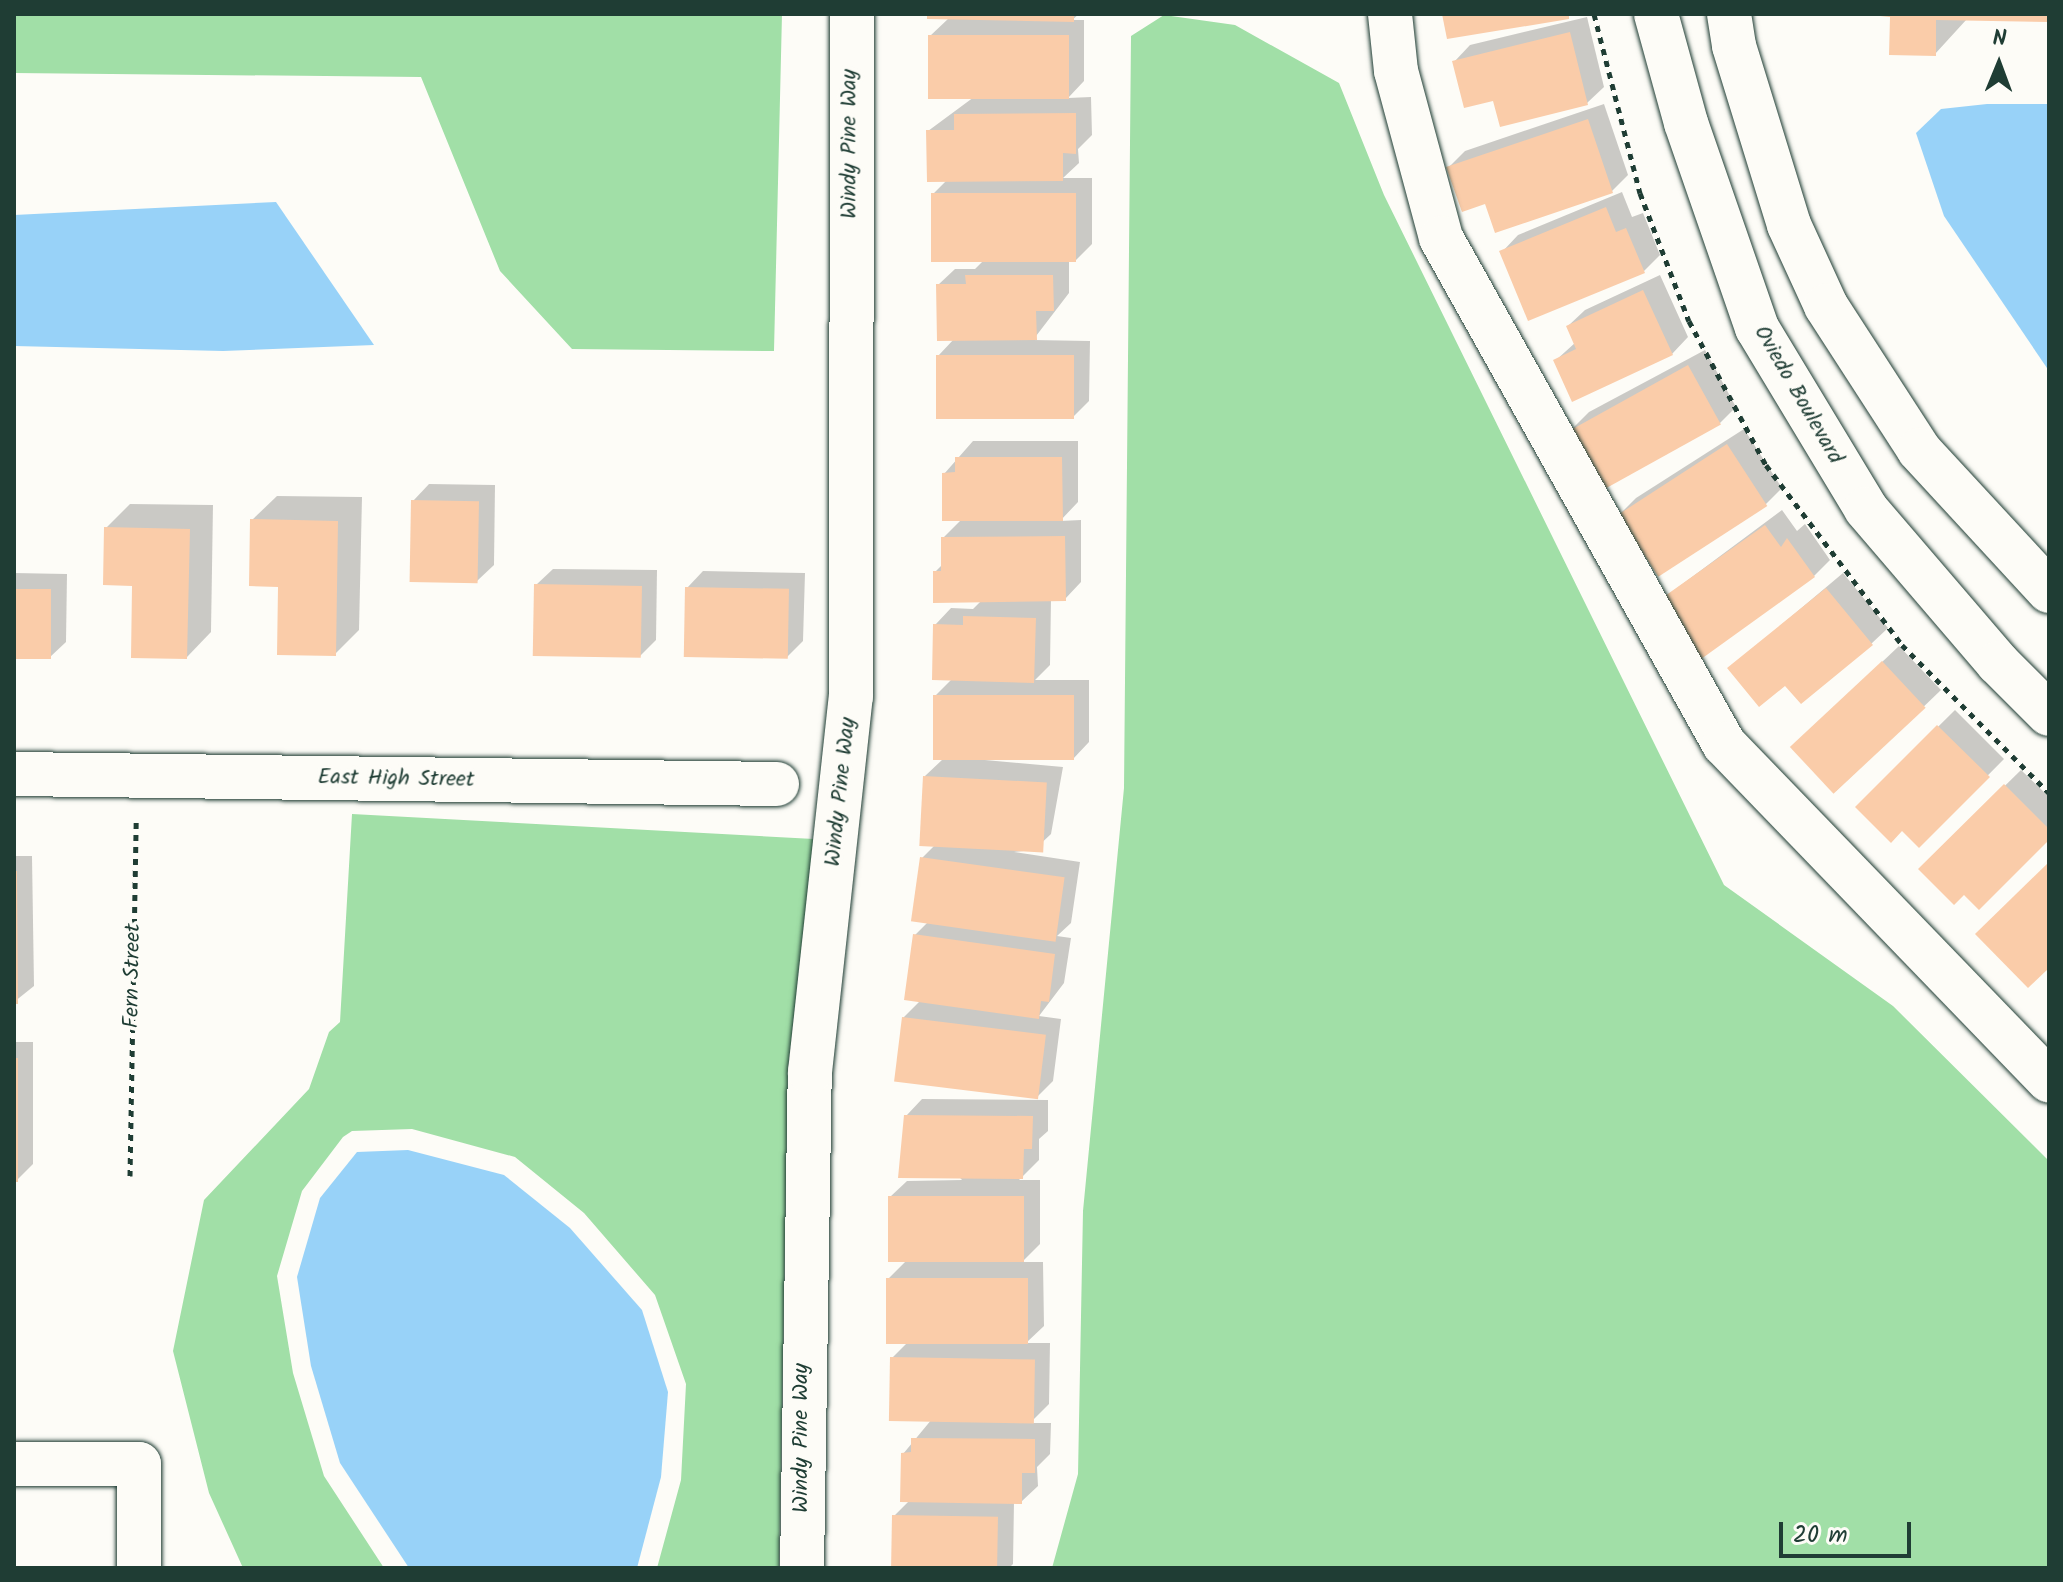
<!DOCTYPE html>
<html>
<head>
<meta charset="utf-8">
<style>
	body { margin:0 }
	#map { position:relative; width:2063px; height:1582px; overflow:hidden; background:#fdfcf7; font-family:Kalam,sans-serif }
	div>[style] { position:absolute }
	.green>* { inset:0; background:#a1dfa7 }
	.water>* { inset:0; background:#98d2f8 }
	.shadow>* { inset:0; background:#0003; transform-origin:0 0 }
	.building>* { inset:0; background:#facca9; transform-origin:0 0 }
	.path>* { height:5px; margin-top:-2.5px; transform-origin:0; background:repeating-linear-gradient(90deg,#1f3d34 0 6px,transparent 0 12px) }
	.roads { filter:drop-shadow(0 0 2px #1f3d34) drop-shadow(0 0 2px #1f3d34) }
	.minor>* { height:44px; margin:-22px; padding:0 22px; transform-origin:22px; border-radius:22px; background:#fdfcf7 }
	span { translate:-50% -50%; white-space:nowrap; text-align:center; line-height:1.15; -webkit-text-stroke:7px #fdfcf7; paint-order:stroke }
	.street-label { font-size:22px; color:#1f3d34 }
	.frame { position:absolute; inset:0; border:16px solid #1f3d34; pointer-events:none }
	.north { position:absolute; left:1959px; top:24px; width:80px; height:80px; -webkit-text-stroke:6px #fdfcf7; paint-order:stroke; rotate:1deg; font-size:22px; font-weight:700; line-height:32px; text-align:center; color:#1f3d34 }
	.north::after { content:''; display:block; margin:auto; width:28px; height:36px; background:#1f3d34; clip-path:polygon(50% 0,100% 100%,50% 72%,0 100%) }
	.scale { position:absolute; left:1779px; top:1522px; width:132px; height:36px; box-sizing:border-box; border:4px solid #1f3d34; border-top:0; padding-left:10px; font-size:24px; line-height:28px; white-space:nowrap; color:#1f3d34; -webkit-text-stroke:6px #fdfcf7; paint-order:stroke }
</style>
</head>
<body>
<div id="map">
	<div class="green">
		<div style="clip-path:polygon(14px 14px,782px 14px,774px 351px,572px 349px,500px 271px,421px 77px,14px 73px)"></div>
		<div style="clip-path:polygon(1164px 15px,1235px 25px,1339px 83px,1384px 195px,1724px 885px,1893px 1006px,2049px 1161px,2049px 1568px,1052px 1568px,1078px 1474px,1083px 1211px,1124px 788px,1131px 36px)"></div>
		<div style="clip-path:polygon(352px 814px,814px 839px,788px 1069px,779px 1568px,657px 1568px,681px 1480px,686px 1384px,655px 1295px,584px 1213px,515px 1157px,412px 1129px,352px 1131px,343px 1137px,302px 1191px,277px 1276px,293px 1373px,324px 1476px,384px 1568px,243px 1568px,209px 1493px,173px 1351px,204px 1200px,309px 1089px,329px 1032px,340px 1022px)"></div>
	</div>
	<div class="water">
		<div style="clip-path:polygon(1987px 104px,2049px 104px,2049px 371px,1944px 216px,1916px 133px,1941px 109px)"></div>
		<div style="clip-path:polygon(276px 202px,374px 345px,223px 351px,14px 346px,14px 215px)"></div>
		<div style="clip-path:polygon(408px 1150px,504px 1175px,570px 1228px,642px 1310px,668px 1392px,661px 1477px,637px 1568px,409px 1568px,340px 1463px,311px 1366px,297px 1277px,320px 1198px,357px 1152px)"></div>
	</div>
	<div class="shadow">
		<div style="clip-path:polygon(929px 14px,1079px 14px,1072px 20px,1084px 20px,1084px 81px,1068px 98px,1091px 97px,1092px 135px,1078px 149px,1079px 163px,1063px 178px,1092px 178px,1092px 244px,1076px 260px,1069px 260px,1069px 293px,1033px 340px,1090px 341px,1089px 401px,1072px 418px,938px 356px,954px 339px,938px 285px,955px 269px,975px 269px,984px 260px,933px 194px,947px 180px,928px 131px,974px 97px,930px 36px,949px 18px)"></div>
		<div style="clip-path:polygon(2049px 14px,2049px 20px,1967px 19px,1935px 54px,1892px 15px,1861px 15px)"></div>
		<div style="clip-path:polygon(1587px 17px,1604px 87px,1587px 103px,1494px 99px,1454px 62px,1470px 45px)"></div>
		<div style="clip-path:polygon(1604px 104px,1628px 175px,1611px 192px,1487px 201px,1449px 167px,1465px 151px)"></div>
		<div style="clip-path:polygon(1622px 192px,1632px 217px,1643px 213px,1660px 255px,1644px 271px,1502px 252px,1518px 235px)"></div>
		<div style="clip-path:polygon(1660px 275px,1688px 337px,1672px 354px,1555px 361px,1576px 342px,1568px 326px,1585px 310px)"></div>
		<div style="clip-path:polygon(1705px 350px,1736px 407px,1720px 423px,1572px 429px,1589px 412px)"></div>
		<div style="clip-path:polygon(1744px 429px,1782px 488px,1766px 504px,1620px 514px,1636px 498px)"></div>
		<div style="clip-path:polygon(973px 441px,1078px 441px,1078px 502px,1060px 521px,1081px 520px,1081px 582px,1065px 599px,1051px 599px,1050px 665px,1035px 680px,1089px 680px,1089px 742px,1073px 759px,974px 759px,1063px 767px,1051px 834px,1034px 850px,1014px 852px,1080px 862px,1071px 923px,1057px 936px,1071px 938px,1064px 983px,1039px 1016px,1061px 1019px,1053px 1081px,1037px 1097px,903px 1018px,921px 1000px,915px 935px,928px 922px,922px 858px,935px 845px,925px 776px,943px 759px,935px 696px,952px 679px,935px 625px,951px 608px,973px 609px,982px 600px,935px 572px,943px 564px,943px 538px,962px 519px,944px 474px)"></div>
		<div style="clip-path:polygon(429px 484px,495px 485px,494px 565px,477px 581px,413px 501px)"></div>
		<div style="clip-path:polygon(277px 496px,362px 497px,359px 630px,335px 654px,281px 585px,252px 520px)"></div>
		<div style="clip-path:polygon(130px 504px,213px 505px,211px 632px,187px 657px,134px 584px,106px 528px)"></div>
		<div style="clip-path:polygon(1782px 510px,1797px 531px,1805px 524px,1830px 560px,1814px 576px,1657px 603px)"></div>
		<div style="clip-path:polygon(553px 569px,657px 570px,656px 640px,640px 656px,536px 585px)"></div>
		<div style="clip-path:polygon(703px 571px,805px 573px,803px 641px,787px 657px,687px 588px)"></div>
		<div style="clip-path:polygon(14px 573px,67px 574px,66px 642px,49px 658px,14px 657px)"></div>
		<div style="clip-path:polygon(1843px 573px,1888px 628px,1871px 644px,1785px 683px,1730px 668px)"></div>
		<div style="clip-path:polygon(1899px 646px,1941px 690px,1836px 791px,1809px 731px)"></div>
		<div style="clip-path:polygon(1955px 710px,2004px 759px,1919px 845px,1902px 828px,1857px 807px)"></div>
		<div style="clip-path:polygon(2021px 770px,2049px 797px,2049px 837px,1964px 892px,1920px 869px)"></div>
		<div style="clip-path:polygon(14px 856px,32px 856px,34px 986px,14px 1002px)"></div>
		<div style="clip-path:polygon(14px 1042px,33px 1042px,33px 1164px,17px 1180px)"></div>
		<div style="clip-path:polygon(922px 1099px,1048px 1100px,1048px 1131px,1039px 1139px,1039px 1160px,1019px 1180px,1040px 1180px,1040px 1244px,1022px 1262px,1043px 1262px,1044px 1326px,1026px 1343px,1050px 1343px,1049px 1404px,1030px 1423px,1051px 1423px,1050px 1454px,1037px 1467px,1038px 1486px,1021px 1502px,1014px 1502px,1013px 1564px,1009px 1568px,893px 1568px,894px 1516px,909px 1501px,903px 1454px,932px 1419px,892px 1358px,908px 1342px,888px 1279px,907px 1260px,890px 1197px,907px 1181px,962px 1180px,906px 1116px)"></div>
		<div style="left:14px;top:1566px;width:34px;height:2px"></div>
	</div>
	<div class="building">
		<div style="clip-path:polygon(927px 14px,1074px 14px,1074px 22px,927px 19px)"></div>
		<div style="clip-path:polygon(1442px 14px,1569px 14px,1569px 19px,1447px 39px)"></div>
		<div style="clip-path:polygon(1860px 14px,2049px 14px,2049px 22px,1936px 20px,1936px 56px,1889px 55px,1890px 17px)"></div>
		<div style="clip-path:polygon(1570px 32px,1588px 105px,1500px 127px,1493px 101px,1464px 108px,1452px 61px)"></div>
		<div style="left:928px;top:35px;width:141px;height:64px"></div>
		<div style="clip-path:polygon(1076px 113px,1076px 154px,1063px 153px,1063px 181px,927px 182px,926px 130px,954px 130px,954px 114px)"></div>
		<div style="clip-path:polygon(1588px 119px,1613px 193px,1495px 233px,1485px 204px,1462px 212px,1446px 167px)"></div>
		<div style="left:931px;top:193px;width:145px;height:69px"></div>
		<div style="clip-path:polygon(1606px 207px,1616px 232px,1626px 228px,1645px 273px,1528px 321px,1499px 251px)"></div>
		<div style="clip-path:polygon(965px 275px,1053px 275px,1054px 311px,1036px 311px,1037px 340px,937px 341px,936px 284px,966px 284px)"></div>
		<div style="clip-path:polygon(1643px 290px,1673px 355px,1572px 402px,1553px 360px,1576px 349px,1566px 326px)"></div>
		<div style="left:936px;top:355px;width:138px;height:64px"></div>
		<div style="left:1688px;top:365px;width:68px;height:134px;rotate:61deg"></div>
		<div style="left:1727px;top:444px;width:74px;height:130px;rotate:57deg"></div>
		<div style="clip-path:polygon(955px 457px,1062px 457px,1063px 521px,942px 521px,942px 473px,955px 472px)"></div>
		<div style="left:411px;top:500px;width:68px;height:82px;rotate:1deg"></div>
		<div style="clip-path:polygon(250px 519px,338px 521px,336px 656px,277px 655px,278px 587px,249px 586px)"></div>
		<div style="clip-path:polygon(1765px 525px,1781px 547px,1787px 538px,1815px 577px,1697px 662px,1655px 603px)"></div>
		<div style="clip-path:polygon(104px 527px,190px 529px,187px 659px,131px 658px,132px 586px,103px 585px)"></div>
		<div style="clip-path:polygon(1065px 536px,1066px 601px,933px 603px,933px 571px,941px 571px,941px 537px)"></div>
		<div style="left:534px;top:584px;width:108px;height:72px;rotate:1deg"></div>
		<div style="left:685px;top:587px;width:104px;height:70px;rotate:1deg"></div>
		<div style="clip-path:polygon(1826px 588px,1873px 645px,1801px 704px,1785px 686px,1759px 707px,1727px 668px)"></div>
		<div style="left:14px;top:589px;width:37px;height:70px"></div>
		<div style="clip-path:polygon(963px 616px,1036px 618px,1034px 683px,932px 680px,933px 624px,963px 625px)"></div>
		<div style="left:1882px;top:661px;width:64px;height:126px;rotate:47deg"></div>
		<div style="left:933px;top:695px;width:141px;height:65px"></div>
		<div style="clip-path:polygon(1937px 725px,1990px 777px,1919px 848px,1902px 831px,1891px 843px,1855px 807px)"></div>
		<div style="left:923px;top:776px;width:124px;height:70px;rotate:3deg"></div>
		<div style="clip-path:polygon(2004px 784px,2049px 829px,2049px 840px,1979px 910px,1964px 895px,1954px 905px,1918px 869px)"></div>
		<div style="left:920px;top:857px;width:146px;height:65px;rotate:8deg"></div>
		<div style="clip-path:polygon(2049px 862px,2049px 968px,2028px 988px,1975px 934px)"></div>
		<div style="clip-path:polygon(14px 871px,17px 871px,18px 1004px,14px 1004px)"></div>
		<div style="clip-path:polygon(913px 934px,1055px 954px,1049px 1002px,1041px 1001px,1039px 1019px,904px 1000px)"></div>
		<div style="left:902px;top:1017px;width:145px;height:65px;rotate:7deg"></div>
		<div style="left:14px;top:1058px;width:4px;height:124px"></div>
		<div style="clip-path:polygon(904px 1115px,1033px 1116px,1032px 1149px,1024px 1149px,1023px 1179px,898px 1178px)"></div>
		<div style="left:888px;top:1196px;width:136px;height:66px"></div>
		<div style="left:886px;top:1278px;width:142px;height:66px"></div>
		<div style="left:890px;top:1357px;width:145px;height:64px;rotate:1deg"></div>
		<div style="clip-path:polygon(911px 1438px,1035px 1439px,1035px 1473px,1022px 1473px,1022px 1504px,900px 1502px,901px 1453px,911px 1452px)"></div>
		<div style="left:892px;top:1515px;width:106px;height:53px;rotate:1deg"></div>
	</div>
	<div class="path">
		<div style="left:1594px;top:14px;width:185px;rotate:75.6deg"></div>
		<div style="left:1640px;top:193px;width:137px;rotate:69.1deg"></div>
		<div style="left:1689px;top:321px;width:163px;rotate:61.9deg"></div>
		<div style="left:1766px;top:465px;width:226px;rotate:52.9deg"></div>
		<div style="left:1902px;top:645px;width:209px;rotate:45.2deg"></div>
		<div style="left:130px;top:1176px;width:359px;rotate:-89deg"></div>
	</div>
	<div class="roads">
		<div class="minor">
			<div style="left:1390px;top:14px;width:57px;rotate:84deg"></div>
			<div style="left:1396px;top:71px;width:173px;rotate:74.9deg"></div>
			<div style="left:1441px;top:238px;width:580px;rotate:60.78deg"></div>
			<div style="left:1724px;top:744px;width:468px;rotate:46deg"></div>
			<div style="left:1656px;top:14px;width:113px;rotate:74.6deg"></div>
			<div style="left:1686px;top:123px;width:217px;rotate:70.9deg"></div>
			<div style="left:1757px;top:328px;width:211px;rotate:58.9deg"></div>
			<div style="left:1866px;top:509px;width:203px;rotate:49.4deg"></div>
			<div style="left:1998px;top:663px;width:72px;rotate:45deg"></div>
			<div style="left:1729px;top:14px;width:32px;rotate:81deg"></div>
			<div style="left:1734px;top:46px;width:187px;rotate:72.9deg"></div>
			<div style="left:1789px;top:225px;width:89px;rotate:65.4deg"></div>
			<div style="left:1826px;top:306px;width:171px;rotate:57.1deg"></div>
			<div style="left:1919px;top:450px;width:192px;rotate:47.3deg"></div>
			<div style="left:14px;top:774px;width:763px;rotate:0.75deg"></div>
			<div style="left:14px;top:1464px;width:125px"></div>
			<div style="left:139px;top:1464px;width:104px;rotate:90deg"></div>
			<div style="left:802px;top:1568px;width:496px;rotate:-89.1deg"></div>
			<div style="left:810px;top:1072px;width:377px;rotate:-83.8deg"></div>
			<div style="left:851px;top:697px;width:683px;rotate:-89.92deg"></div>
		</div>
	</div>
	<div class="street-label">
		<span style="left:850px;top:144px;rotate:-90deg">Windy Pine Way</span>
		<span style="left:1798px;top:395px;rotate:60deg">Oviedo Boulevard</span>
		<span style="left:396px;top:779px;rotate:1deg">East High Street</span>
		<span style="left:841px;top:792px;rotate:-84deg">Windy Pine Way</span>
		<span style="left:133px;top:976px;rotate:-89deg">Fern Street</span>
		<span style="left:802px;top:1438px;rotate:-90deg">Windy Pine Way</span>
	</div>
	<div class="frame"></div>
	<div class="north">N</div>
	<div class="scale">20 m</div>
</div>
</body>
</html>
